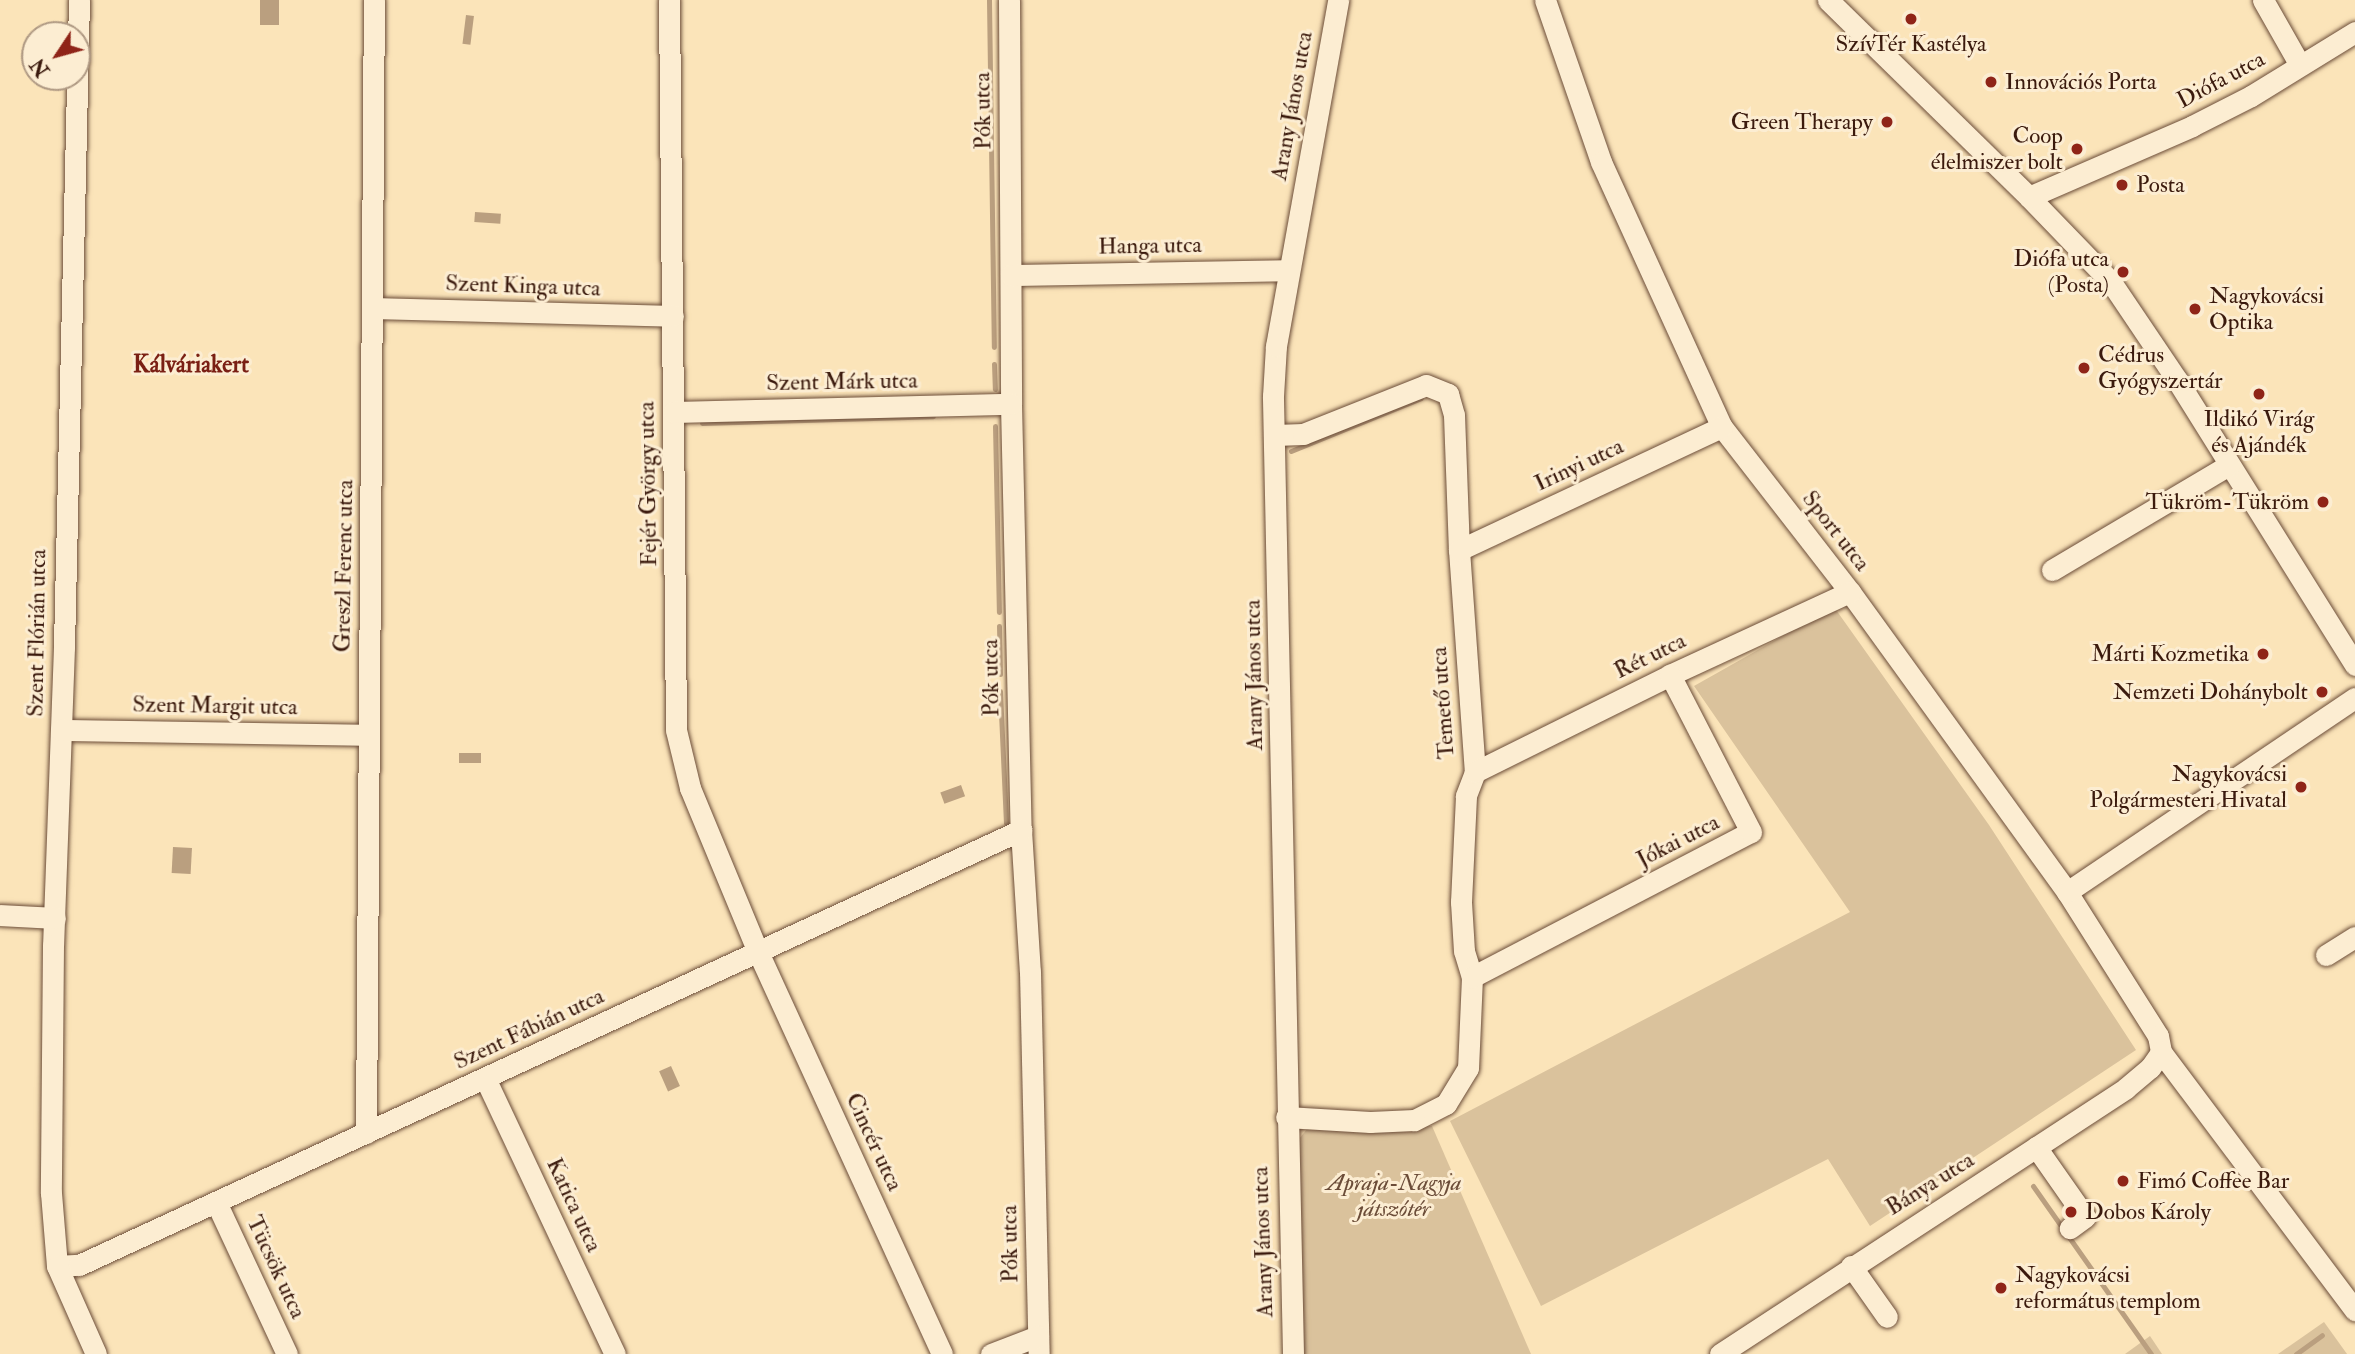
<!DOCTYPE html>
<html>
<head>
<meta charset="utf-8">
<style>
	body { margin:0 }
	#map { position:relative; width:2355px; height:1354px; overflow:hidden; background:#fbe4b9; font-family:"IM FELL Double Pica",serif }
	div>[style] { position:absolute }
	.green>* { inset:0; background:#dac29c }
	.water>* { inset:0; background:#ba9f7f; transform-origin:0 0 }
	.stream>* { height:5px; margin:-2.5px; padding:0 2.5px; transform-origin:2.5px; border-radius:2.5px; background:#ba9f7f }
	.roads { filter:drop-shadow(0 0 2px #6b4c38) drop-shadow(0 0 2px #6b4c38) }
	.minor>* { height:21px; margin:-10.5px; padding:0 10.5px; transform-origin:10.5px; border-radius:10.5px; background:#fcedd2 }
	.dots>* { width:19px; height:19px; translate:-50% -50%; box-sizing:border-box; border:4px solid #fcedd2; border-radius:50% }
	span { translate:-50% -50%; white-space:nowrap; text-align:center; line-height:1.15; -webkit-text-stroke:6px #fcedd2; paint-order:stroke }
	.poi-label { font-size:23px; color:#3b1a0d }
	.left { translate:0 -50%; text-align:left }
	.right { translate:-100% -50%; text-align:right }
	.street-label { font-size:23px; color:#3b1a0d }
	.park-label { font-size:23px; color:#6b4c38; font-style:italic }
	.neighbourhood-label { font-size:24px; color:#7a1f14; font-weight:700 }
	.north { position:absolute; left:21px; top:21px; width:70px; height:70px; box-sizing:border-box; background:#fcedd2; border:2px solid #af9983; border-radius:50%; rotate:234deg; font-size:19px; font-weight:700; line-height:28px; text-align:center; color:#3b1a0d }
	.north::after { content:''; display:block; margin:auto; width:24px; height:32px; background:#8f2418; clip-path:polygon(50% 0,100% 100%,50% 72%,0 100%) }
</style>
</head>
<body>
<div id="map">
	<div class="green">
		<div style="clip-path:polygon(1834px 607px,1989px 825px,2136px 1050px,1870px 1226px,1828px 1159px,1541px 1306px,1450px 1121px,1850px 912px,1694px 686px)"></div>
		<div style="clip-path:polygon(1432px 1126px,1531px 1354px,1303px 1354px,1299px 1139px,1307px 1129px)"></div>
		<div style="clip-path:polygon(2324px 1322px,2347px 1354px,2278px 1354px)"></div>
		<div style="clip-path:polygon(2150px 1336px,2162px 1354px,2125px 1354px)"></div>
	</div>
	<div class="water">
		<div style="left:260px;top:0;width:19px;height:25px"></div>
		<div style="left:466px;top:15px;width:8px;height:29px;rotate:7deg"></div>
		<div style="left:475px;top:212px;width:26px;height:10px;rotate:4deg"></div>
		<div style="left:459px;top:753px;width:22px;height:10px"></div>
		<div style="left:961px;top:785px;width:12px;height:22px;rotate:70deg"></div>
		<div style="left:173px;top:847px;width:19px;height:26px;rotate:3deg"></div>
		<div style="left:671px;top:1066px;width:22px;height:13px;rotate:66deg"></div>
	</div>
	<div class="stream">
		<div style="left:989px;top:0;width:347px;rotate:89.2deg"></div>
		<div style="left:994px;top:364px;width:25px;rotate:88deg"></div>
		<div style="left:702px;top:423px;width:231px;rotate:-1.7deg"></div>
		<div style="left:995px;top:426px;width:186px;rotate:88.8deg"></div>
		<div style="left:1291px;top:451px;width:140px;rotate:-22.2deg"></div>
		<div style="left:999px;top:626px;width:48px;rotate:88.8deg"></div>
		<div style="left:1000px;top:691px;width:132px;rotate:87.4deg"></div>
		<div style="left:2033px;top:1186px;width:205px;rotate:54.9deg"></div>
		<div style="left:2296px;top:1354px;width:32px;rotate:-36deg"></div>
	</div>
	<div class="roads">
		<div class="minor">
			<div style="left:79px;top:0;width:647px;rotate:91.33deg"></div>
			<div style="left:64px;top:647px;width:298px;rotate:92.1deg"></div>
			<div style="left:53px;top:945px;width:248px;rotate:90.5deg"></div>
			<div style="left:51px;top:1193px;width:73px;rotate:85.3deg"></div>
			<div style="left:57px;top:1266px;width:96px;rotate:66.1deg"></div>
			<div style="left:669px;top:0;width:730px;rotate:89.45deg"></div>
			<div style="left:676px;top:730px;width:60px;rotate:76.4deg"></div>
			<div style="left:690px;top:788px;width:178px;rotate:67.5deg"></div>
			<div style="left:758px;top:952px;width:442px;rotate:65.4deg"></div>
			<div style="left:1009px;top:0;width:404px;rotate:89.7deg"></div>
			<div style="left:1011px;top:404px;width:426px;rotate:88.7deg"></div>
			<div style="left:1021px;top:830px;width:142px;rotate:86.4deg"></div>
			<div style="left:1030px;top:972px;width:382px;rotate:88.7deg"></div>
			<div style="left:1545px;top:0;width:171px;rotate:70.9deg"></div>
			<div style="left:1601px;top:162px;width:291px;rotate:65.5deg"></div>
			<div style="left:1722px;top:427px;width:209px;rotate:52.2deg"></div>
			<div style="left:1850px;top:592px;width:370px;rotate:54.1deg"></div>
			<div style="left:2067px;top:892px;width:170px;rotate:57.7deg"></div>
			<div style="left:2158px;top:1036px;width:16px;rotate:79deg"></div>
			<div style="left:1828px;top:0;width:281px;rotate:44.4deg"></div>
			<div style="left:2029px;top:197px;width:118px;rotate:46deg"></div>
			<div style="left:2111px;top:282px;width:118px;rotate:56deg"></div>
			<div style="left:2177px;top:380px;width:336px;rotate:58deg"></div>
			<div style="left:2263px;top:0;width:75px;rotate:60.4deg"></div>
			<div style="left:2029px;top:197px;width:178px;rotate:-23.5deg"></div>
			<div style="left:2192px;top:126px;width:66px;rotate:-27deg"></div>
			<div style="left:2251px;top:96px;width:122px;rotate:-31.6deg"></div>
			<div style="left:1011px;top:275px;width:278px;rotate:-1deg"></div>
			<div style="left:373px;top:308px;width:300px;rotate:1.5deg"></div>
			<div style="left:674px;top:412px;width:337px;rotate:-1.4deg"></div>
			<div style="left:1275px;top:435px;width:28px;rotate:-2deg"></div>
			<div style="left:1303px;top:434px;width:132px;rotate:-21.7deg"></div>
			<div style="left:1426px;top:385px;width:24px;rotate:22deg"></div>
			<div style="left:1448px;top:394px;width:22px;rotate:74deg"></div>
			<div style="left:1454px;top:415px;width:135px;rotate:87.9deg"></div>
			<div style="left:1459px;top:550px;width:223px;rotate:85.9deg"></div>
			<div style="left:1475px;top:772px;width:26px;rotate:111deg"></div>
			<div style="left:1466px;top:796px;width:106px;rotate:92.7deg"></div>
			<div style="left:1461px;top:902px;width:49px;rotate:86.5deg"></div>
			<div style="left:1464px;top:951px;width:27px;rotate:73deg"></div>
			<div style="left:1472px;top:977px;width:91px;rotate:92.5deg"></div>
			<div style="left:1468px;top:1068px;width:42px;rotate:121.4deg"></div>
			<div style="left:1446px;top:1104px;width:36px;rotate:153deg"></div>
			<div style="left:1414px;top:1120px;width:44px;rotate:177.4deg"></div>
			<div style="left:1370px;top:1122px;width:84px;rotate:-176.6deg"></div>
			<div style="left:1459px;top:550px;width:290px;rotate:-25.1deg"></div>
			<div style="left:2052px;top:570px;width:206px;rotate:-30.7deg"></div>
			<div style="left:61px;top:730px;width:307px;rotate:0.9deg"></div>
			<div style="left:1475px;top:772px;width:218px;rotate:-26.4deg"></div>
			<div style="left:1670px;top:675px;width:198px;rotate:-24.8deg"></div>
			<div style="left:2067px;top:892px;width:347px;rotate:-34deg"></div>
			<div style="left:0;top:915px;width:55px;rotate:3.1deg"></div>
			<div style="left:2326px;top:955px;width:34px;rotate:-32deg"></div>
			<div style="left:1472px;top:977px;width:314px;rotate:-27.5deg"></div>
			<div style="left:1751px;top:832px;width:177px;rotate:-117.3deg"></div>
			<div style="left:2161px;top:1052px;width:323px;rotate:53.1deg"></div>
			<div style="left:485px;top:1078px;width:305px;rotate:64.8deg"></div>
			<div style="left:366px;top:1133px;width:1133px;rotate:-89.6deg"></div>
			<div style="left:2036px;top:1147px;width:85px;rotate:55deg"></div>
			<div style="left:2085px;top:1217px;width:19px;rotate:144deg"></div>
			<div style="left:216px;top:1202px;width:168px;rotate:65deg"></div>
			<div style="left:57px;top:1266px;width:22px;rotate:-3deg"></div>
			<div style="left:79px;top:1265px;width:1038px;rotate:-24.79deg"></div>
			<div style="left:1851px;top:1266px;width:62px;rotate:54.8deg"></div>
			<div style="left:991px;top:1354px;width:50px;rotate:-21deg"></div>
			<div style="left:1293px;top:1354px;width:958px;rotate:-91.2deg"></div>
			<div style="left:1273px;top:396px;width:50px;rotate:-86.6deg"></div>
			<div style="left:1276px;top:346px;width:352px;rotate:-79.8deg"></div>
			<div style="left:1720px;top:1354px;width:485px;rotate:-33.2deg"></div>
			<div style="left:2126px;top:1088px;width:31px;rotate:-40deg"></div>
			<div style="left:2150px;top:1068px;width:19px;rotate:-55deg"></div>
		</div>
	</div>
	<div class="dots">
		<div style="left:1911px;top:19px;background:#8f2418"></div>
		<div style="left:1991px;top:82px;background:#8f2418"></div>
		<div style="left:1887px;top:122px;background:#8f2418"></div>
		<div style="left:2077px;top:149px;background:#8f2418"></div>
		<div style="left:2122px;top:185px;background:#8f2418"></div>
		<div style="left:2123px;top:272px;background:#8f2418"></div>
		<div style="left:2195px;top:309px;background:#8f2418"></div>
		<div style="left:2084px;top:368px;background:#8f2418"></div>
		<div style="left:2259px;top:394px;background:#8f2418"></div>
		<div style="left:2323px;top:502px;background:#8f2418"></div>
		<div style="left:2263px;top:654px;background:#8f2418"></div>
		<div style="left:2322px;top:692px;background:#8f2418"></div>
		<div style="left:2301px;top:787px;background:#8f2418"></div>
		<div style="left:2123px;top:1181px;background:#8f2418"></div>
		<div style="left:2071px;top:1212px;background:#8f2418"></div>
		<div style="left:2001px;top:1288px;background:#8f2418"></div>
	</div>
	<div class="poi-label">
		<span style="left:1911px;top:44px">SzívTér Kastélya</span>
		<span class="left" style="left:2005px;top:82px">Innovációs Porta</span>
		<span class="right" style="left:1873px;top:122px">Green Therapy</span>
		<span class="right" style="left:2063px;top:149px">Coop<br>élelmiszer bolt</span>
		<span class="left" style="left:2136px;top:185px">Posta</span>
		<span class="right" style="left:2109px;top:272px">Diófa utca<br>(Posta)</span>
		<span class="left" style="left:2209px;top:309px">Nagykovácsi<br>Optika</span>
		<span class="left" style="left:2098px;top:368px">Cédrus<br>Gyógyszertár</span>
		<span style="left:2259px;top:432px">Ildikó Virág<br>és Ajándék</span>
		<span class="right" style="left:2309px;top:502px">Tükröm-Tükröm</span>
		<span class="right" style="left:2249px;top:654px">Márti Kozmetika</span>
		<span class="right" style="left:2308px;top:692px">Nemzeti Dohánybolt</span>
		<span class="right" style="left:2287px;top:787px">Nagykovácsi<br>Polgármesteri Hivatal</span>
		<span class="left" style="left:2137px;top:1181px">Fimó Coffee Bar</span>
		<span class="left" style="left:2085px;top:1212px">Dobos Károly</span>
		<span class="left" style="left:2015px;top:1288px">Nagykovácsi<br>református templom</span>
	</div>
	<div class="street-label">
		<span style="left:2221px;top:80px;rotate:-28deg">Diófa utca</span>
		<span style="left:1292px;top:106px;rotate:-80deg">Arany János utca</span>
		<span style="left:983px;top:111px;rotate:-91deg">Pók utca</span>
		<span style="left:1150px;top:246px;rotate:-1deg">Hanga utca</span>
		<span style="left:523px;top:286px;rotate:2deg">Szent Kinga utca</span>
		<span style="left:842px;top:382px;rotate:-1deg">Szent Márk utca</span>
		<span style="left:1579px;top:465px;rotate:-25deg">Irinyi utca</span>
		<span style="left:648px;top:484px;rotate:-91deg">Fejér György utca</span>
		<span style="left:1836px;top:531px;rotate:52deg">Sport utca</span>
		<span style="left:344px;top:566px;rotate:-89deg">Greszl Ferenc utca</span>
		<span style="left:37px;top:633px;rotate:-89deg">Szent Flórián utca</span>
		<span style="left:1650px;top:656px;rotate:-26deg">Rét utca</span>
		<span style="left:1254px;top:675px;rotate:-91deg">Arany János utca</span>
		<span style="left:991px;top:678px;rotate:-91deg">Pók utca</span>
		<span style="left:1443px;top:703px;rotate:-94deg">Temető utca</span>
		<span style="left:215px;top:706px;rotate:1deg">Szent Margit utca</span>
		<span style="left:1678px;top:841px;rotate:-27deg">Jókai utca</span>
		<span style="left:529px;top:1029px;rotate:-25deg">Szent Fábián utca</span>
		<span style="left:874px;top:1142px;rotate:65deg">Cincér utca</span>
		<span style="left:1930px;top:1184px;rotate:-32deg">Bánya utca</span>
		<span style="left:574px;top:1205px;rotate:65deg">Katica utca</span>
		<span style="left:1263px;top:1242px;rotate:-92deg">Arany János utca</span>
		<span style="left:1010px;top:1244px;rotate:-91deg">Pók utca</span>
		<span style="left:276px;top:1267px;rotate:65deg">Tücsök utca</span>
	</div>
	<div class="park-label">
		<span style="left:1394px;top:1196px">Apraja-Nagyja<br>játszótér</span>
	</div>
	<div class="neighbourhood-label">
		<span style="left:191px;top:365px">Kálváriakert</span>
	</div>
	<div class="north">N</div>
</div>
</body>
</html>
